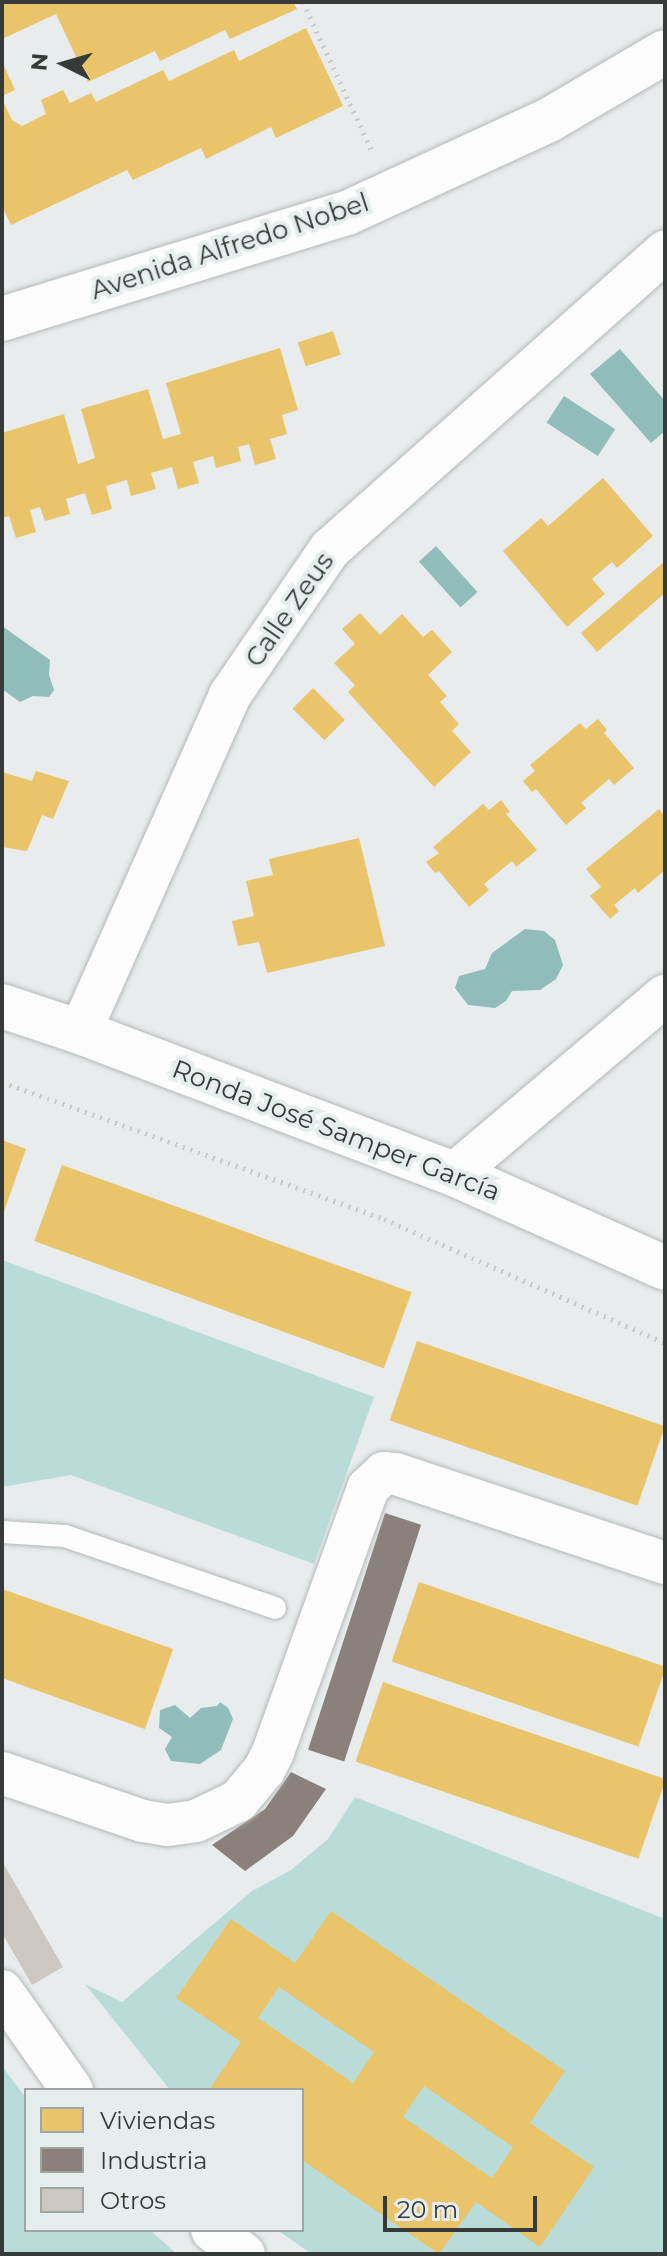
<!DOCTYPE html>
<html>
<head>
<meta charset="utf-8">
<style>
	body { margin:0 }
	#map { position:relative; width:667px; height:2256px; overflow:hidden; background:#e8ecec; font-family:Montserrat,sans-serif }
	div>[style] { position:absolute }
	.green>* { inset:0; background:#badcd9 }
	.water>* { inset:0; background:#90bcb9; transform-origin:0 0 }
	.homes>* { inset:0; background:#e9c46a; transform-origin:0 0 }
	.industry>* { inset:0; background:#8a817c; transform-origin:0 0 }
	.building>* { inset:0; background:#cdc7c1 }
	.path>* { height:5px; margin-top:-2.5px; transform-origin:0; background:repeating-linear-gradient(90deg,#cacaca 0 2px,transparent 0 8px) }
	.roads { filter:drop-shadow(0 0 2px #b5b8b8) drop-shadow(0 0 2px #b5b8b8) }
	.lane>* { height:22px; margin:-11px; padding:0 11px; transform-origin:11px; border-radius:11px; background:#fcfcfc }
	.street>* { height:42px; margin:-21px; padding:0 21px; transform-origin:21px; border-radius:21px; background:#fcfcfc }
	.secondary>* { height:44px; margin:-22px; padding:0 22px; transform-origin:22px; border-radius:22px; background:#fcfcfc }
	span { translate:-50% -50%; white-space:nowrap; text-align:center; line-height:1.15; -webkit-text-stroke:8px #e6eeed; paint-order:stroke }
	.street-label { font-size:26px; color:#363a39 }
	.frame { position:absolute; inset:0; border:4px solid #363a39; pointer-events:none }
	.legend { position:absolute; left:24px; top:2088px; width:280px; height:144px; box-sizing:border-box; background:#e6eeed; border:2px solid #a0a6a5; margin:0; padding:10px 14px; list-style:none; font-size:24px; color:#363a39 }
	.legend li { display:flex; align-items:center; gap:16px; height:40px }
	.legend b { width:40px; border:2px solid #a0a6a5 }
	.north { position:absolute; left:24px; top:24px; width:80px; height:80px; -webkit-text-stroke:6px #e6eeed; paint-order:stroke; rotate:275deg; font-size:22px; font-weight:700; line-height:32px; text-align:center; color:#363a39 }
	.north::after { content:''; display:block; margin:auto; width:28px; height:36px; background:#363a39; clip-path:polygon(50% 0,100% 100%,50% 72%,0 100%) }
	.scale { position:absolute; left:383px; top:2196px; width:154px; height:36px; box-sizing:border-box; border:4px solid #363a39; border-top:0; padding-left:10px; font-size:24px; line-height:28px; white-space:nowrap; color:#363a39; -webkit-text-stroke:6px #e6eeed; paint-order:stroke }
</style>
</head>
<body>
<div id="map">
	<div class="green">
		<div style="clip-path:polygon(2px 1260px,374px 1397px,314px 1564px,71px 1475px,2px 1487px)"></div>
		<div style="clip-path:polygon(355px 1797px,665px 1919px,665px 2254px,312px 2254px,277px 2230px,302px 2230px,302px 2090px,170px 2090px,85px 1984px,122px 2002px,252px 1891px,291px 1870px,328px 1839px)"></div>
		<div style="clip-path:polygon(2px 2066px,26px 2098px,26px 2230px,150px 2230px,177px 2254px,2px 2254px)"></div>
	</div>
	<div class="water">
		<div style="clip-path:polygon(620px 349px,665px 401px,665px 431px,651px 443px,590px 374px)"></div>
		<div style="left:564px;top:396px;width:61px;height:32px;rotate:33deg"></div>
		<div style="left:436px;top:546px;width:62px;height:23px;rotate:48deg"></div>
		<div style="clip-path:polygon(2px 626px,50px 660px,49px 675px,54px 690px,49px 697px,33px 696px,20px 702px,2px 689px)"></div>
		<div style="clip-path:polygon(525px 929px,544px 931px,555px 940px,563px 965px,556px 979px,540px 990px,512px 991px,506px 1001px,495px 1008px,468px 1005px,455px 988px,459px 976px,485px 969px,492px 953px)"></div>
		<div style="clip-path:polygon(220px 1702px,228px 1708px,233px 1719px,221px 1750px,200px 1764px,171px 1761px,165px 1749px,172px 1737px,159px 1728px,160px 1710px,175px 1705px,190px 1718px,201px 1708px,217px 1706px)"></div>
	</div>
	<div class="homes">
		<div style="clip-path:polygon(2px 2px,293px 2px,297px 9px,230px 39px,225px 30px,160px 61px,155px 51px,88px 82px,56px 14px,2px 39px)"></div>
		<div style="clip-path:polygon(306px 28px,343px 106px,276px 138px,271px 127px,206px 159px,201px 148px,133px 180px,127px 170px,11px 225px,2px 206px,2px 99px,12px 120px,22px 126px,46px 114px,41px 100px,63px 90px,70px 103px,91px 93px,96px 102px,163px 70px,169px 81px,234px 50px,239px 61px)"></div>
		<div style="clip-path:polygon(4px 66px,15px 90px,2px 96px,2px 67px)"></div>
		<div style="left:333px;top:331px;width:25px;height:37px;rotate:72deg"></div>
		<div style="clip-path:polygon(280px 348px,298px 410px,282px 415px,287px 434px,270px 439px,276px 459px,255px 465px,249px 444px,238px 447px,241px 461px,216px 468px,213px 456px,193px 462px,199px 483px,178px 489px,172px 467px,151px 473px,156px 489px,131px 496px,127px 480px,106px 486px,112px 509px,92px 515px,85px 493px,66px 499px,70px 514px,45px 521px,40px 507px,30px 510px,36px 532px,16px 538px,9px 516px,2px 518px,2px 433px,64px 414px,78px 464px,95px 458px,81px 409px,148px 389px,163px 439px,181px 434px,166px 383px)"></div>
		<div style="clip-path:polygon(603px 478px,653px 536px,617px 568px,612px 562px,592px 579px,605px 594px,567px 627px,503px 551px,541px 518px,548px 526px)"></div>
		<div style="clip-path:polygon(665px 561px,665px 593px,597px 652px,581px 633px)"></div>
		<div style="clip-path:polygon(360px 613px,380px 635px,402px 614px,423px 637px,432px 630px,452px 652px,428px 675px,447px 696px,440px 702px,459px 724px,452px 731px,471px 752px,434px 787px,348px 692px,355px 685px,334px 663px,355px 644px,342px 629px)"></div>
		<div style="left:313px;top:688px;width:45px;height:29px;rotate:45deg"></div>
		<div style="clip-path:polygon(598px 719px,607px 730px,604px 733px,634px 768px,614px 785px,609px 779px,581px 803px,586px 808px,566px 825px,536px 789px,532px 792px,523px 781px,535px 771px,530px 765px,580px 723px,586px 729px)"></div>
		<div style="clip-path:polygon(36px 771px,69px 781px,53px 819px,42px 815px,27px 851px,2px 847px,2px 772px,32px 781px)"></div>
		<div style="clip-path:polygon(501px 800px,510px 812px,506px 814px,537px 850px,516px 867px,512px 861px,484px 884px,489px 890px,469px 907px,439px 871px,435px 873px,426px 862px,439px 853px,433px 847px,483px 804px,489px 810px)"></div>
		<div style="clip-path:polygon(659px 809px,665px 817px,665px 870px,638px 893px,635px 888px,614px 905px,619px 911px,610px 919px,590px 896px,601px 887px,586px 869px)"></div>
		<div style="clip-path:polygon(359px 838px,385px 946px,267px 973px,259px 942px,238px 946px,232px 921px,254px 916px,246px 881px,273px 875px,269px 859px)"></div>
		<div style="clip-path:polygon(2px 1140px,26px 1149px,2px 1217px)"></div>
		<div style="left:62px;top:1165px;width:372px;height:81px;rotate:20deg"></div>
		<div style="left:417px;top:1341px;width:262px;height:84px;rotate:19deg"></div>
		<div style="left:419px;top:1582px;width:261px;height:84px;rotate:19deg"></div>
		<div style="clip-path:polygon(2px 1589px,173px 1649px,145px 1729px,2px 1678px)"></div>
		<div style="left:383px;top:1682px;width:299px;height:84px;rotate:19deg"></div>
		<div style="clip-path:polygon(evenodd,331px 1911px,565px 2071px,530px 2123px,594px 2167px,540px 2247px,476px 2202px,439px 2254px,302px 2160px,302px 2090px,209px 2090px,241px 2042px,176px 1998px,231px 1919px,295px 1963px,331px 1911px,279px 1987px,374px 2052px,353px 2083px,258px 2018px,279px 1987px,331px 1911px,424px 2086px,513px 2147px,492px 2178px,403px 2117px,424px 2086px)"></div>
	</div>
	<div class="industry">
		<div style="left:385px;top:1513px;width:38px;height:249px;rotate:18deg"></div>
		<div style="clip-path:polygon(291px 1772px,326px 1789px,293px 1836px,245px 1871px,212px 1845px,265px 1809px)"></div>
	</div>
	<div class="building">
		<div style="clip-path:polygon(2px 1861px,63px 1967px,32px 1985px,2px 1933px)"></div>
	</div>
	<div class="path">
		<div style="left:303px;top:2px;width:162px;rotate:65.2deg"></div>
		<div style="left:2px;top:1082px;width:406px;rotate:19.7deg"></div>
		<div style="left:384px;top:1219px;width:307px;rotate:23.8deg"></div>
	</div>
	<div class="roads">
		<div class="lane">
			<div style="left:2px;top:1532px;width:63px;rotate:3.6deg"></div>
			<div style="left:65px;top:1536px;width:222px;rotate:18.9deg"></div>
		</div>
		<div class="street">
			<div style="left:80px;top:1032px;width:369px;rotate:-66deg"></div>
			<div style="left:230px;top:695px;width:177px;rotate:-55.6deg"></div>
			<div style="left:330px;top:549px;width:448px;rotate:-41.6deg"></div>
			<div style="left:454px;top:1174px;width:276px;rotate:-40.2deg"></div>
			<div style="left:2px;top:1773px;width:149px;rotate:18.8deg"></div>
			<div style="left:143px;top:1821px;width:25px;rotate:9deg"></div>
			<div style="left:168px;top:1825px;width:28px;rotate:-8deg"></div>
			<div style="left:196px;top:1821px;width:47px;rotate:-25.5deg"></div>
			<div style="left:238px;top:1801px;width:40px;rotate:-50deg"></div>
			<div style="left:264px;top:1770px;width:20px;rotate:-63deg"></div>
			<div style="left:273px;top:1752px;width:281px;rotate:-70.2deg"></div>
			<div style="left:368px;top:1488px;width:22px;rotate:-43deg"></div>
			<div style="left:384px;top:1473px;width:12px;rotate:5deg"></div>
			<div style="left:396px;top:1474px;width:283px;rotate:18.3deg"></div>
			<div style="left:2px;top:1991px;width:121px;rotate:54.7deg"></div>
			<div style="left:212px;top:2230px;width:40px;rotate:37deg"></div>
		</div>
		<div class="secondary">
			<div style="left:2px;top:319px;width:361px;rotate:-17.1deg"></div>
			<div style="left:347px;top:213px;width:222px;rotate:-24.7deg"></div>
			<div style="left:549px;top:120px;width:134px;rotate:-30.4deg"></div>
			<div style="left:2px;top:1006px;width:82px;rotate:18.4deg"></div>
			<div style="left:80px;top:1032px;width:400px;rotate:20.8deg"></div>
			<div style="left:454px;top:1174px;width:231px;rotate:24deg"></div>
		</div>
	</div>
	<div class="street-label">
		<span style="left:230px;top:247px;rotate:-18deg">Avenida Alfredo Nobel</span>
		<span style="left:290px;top:610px;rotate:-55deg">Calle Zeus</span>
		<span style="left:336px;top:1131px;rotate:21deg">Ronda José Samper García</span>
	</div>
	<div class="frame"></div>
	<ul class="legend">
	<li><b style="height:22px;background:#e9c46a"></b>Viviendas</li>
	<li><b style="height:22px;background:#8a817c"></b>Industria</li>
	<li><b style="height:22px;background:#cdc7c1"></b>Otros</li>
	</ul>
	<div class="north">N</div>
	<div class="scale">20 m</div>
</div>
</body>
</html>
